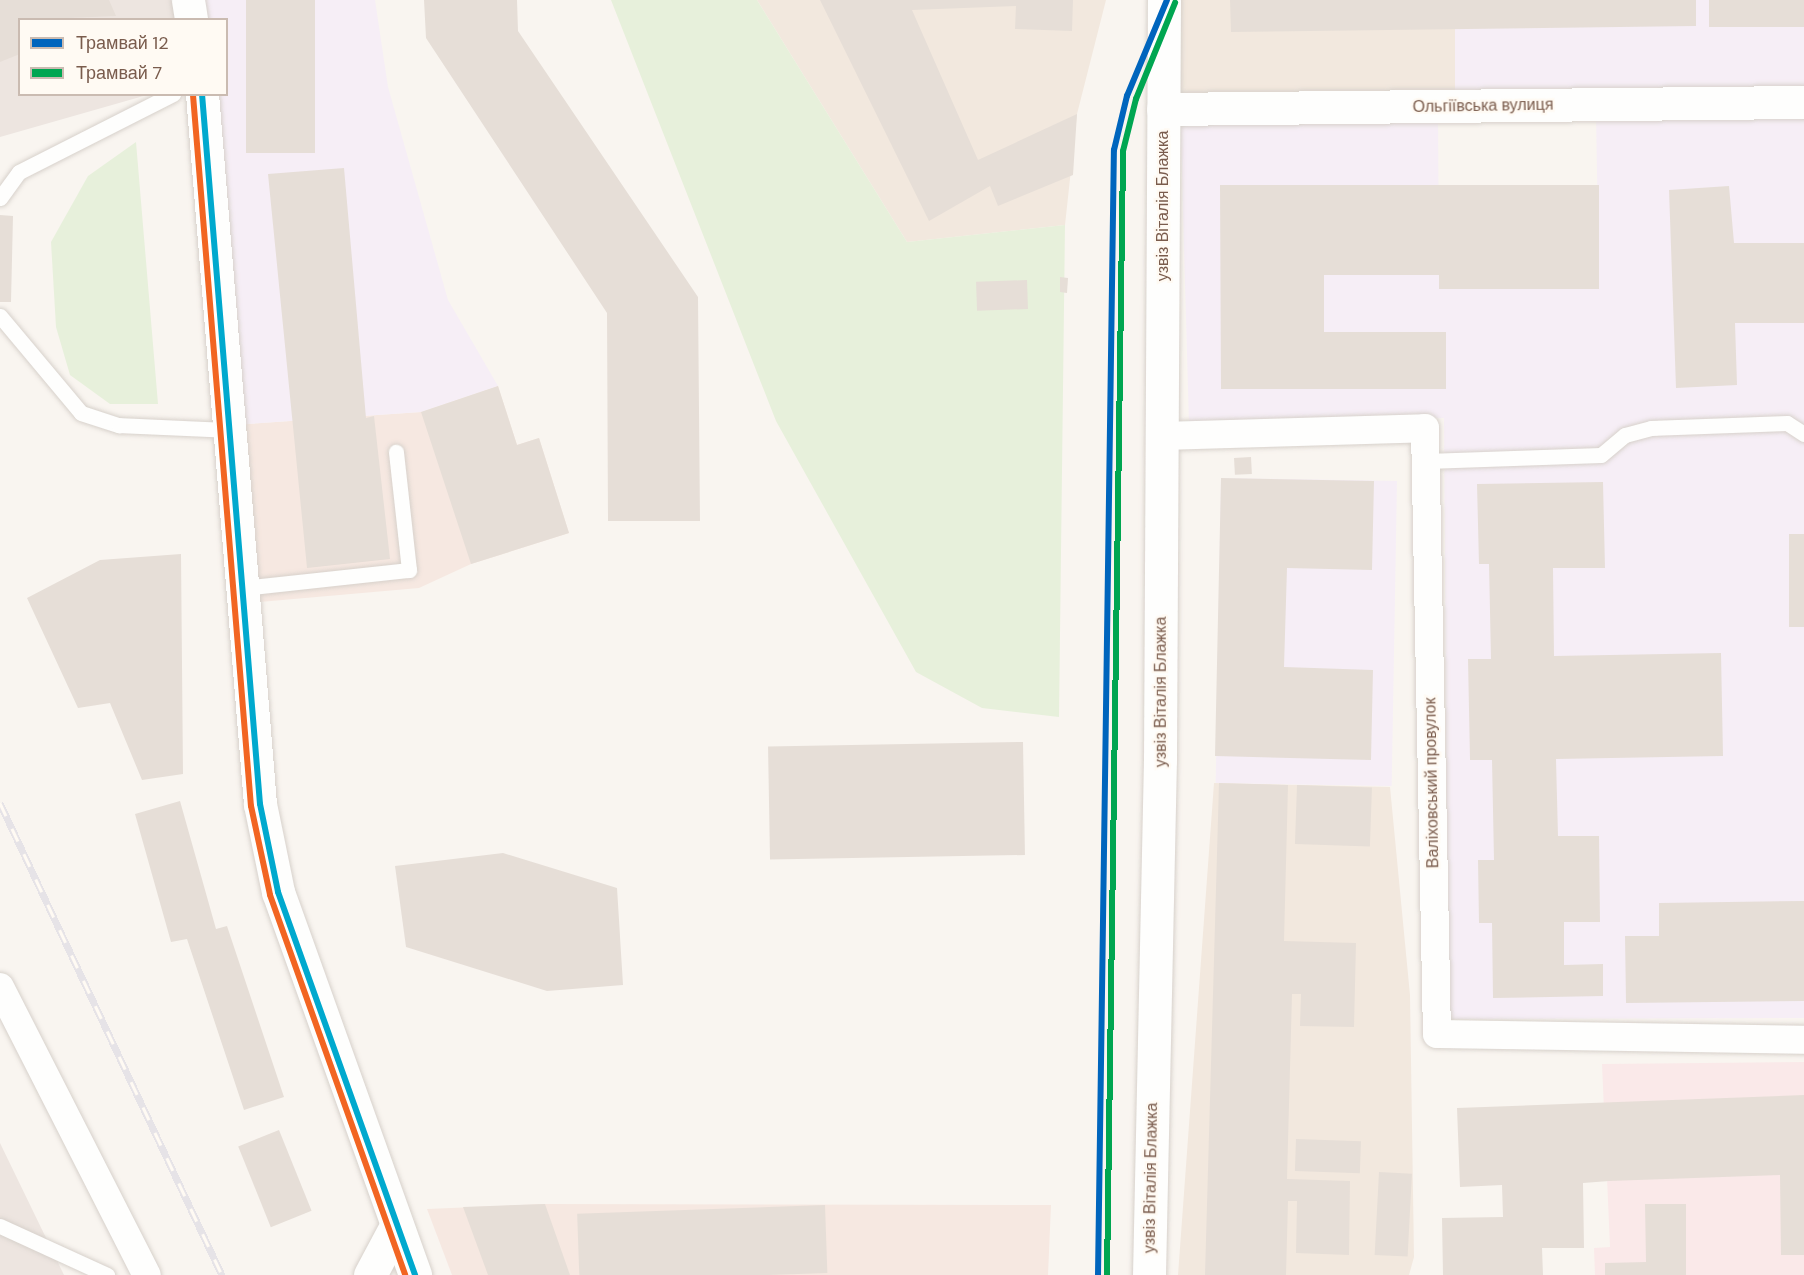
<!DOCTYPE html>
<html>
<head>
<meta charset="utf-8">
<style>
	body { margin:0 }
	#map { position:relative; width:1804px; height:1275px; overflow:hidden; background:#f9f5f0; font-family:"DM Sans",sans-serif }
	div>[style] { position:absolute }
	.residential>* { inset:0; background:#f2e8de; transform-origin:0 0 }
	.commercial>* { inset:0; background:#f6e8e1 }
	.industrial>* { inset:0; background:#ede5e0 }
	.education>* { inset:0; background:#f6eef6; transform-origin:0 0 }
	.medical>* { inset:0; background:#fae9e9 }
	.green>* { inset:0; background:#e7f0db }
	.building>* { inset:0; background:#e6ded7; transform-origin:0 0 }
	.roads { filter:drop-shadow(0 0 2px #d7d1cb) drop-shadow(0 0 2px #d7d1cb) }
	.lane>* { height:15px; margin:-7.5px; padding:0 7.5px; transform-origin:7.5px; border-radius:7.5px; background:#fefefd }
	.street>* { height:28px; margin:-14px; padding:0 14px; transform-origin:14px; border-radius:14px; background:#fefefd }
	.secondary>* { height:33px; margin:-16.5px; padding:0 16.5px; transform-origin:16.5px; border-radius:16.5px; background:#fefefd }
	.rail>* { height:7px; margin-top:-3.5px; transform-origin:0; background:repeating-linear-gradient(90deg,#fffaf3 0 14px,#e6e3e7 0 28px); box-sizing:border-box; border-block:2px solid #e6e3e7 }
	.bus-1>* { height:6px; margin:-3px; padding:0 3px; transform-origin:3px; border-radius:3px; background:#00a9ce }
	.bus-2>* { height:6px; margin:-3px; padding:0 3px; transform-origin:3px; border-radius:3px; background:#f26522 }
	.tram-1>* { height:6px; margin:-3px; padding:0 3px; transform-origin:3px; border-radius:3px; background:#0065bd }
	.tram-2>* { height:6px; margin:-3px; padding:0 3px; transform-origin:3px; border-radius:3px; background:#00a651 }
	span { translate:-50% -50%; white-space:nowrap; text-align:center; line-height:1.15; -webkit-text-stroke:4.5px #fffaf3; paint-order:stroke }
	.street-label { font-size:16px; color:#7a5c4d }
	.legend { position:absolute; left:18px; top:18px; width:210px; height:78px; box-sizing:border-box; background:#fffaf3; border:2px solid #cabbb1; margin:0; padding:8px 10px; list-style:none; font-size:18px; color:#7a5c4d }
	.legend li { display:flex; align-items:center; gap:12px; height:30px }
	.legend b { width:30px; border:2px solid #cabbb1 }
</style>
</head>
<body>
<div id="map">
	<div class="residential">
		<div style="clip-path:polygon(757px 0,1106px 0,1077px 114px,1065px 225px,907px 242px)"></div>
		<div style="left:1173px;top:0;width:282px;height:96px"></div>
		<div style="clip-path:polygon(1214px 783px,1390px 787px,1410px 995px,1414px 1257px,1409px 1275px,1178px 1275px)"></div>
	</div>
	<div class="commercial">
		<div style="clip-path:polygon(498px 386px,517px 445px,539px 438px,569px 533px,471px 564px,419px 588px,248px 603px,233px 425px,421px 412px)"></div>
		<div style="clip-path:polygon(545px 1204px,1051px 1205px,1048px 1275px,452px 1275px,427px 1209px)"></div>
	</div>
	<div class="industrial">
		<div style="clip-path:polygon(0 0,185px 0,188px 19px,20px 20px,20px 94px,147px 95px,0 137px)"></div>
		<div style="clip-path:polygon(0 1143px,64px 1275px,0 1275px)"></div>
	</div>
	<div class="education">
		<div style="clip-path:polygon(194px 0,375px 0,388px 87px,448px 300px,498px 386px,421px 412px,233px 425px,212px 95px,226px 94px,226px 20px,198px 19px)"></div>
		<div style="left:1455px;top:0;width:349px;height:102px"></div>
		<div style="clip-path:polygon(1180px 105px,1438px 108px,1439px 289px,1599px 289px,1596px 114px,1804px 113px,1804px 1018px,1448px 1019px,1444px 418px,1189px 424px)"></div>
		<div style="left:1221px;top:478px;width:176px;height:305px;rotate:1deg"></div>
	</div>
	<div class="medical">
		<div style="clip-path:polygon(1804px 1062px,1804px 1275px,1595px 1275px,1594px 1248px,1610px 1247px,1602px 1064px)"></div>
	</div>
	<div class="green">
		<div style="clip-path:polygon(611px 0,757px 0,907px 242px,1065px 225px,1059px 717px,982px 708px,916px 672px,776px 421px)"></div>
		<div style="clip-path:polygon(136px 142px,158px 404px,110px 404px,70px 375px,56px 327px,51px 242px,88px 176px)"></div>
	</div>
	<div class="building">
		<div style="clip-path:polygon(0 0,109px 0,116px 16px,20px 20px,20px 54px,0 62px)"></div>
		<div style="left:246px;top:0;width:69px;height:153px"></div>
		<div style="clip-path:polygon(424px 0,517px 0,518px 31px,698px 297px,700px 521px,608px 521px,607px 313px,426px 38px)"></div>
		<div style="clip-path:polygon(820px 0,1073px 0,1072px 31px,1015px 29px,1016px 6px,912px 10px,978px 160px,1077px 114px,1073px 175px,998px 206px,990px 186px,929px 221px)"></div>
		<div style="clip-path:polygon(1230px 0,1696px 0,1696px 26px,1231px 32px)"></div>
		<div style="left:1709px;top:0;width:95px;height:27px"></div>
		<div style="clip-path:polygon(344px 168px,366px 418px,374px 416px,390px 559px,307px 568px,268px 174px)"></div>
		<div style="clip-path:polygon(1220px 185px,1599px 185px,1599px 289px,1439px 289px,1439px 275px,1324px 275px,1324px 332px,1446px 332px,1446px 389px,1221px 389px)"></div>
		<div style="clip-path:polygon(1729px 186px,1734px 243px,1804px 243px,1804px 323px,1735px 323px,1737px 385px,1676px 388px,1669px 190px)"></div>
		<div style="clip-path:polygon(0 215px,13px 216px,11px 302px,0 302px)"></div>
		<div style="clip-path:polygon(1060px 277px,1068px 278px,1067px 293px,1060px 292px)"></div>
		<div style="left:1027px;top:280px;width:29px;height:51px;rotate:88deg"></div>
		<div style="clip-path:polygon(498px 386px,517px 445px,539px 438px,569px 533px,471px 564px,421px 412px)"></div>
		<div style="left:1251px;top:457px;width:17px;height:17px;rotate:87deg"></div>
		<div style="clip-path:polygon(1221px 478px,1374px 481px,1372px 570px,1287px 568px,1284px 667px,1373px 670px,1371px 760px,1215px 756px)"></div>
		<div style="clip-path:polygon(1603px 482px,1605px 568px,1553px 568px,1554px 656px,1721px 653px,1723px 756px,1556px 759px,1558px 836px,1599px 836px,1600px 922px,1564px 922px,1564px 965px,1603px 964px,1603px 996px,1493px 998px,1492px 923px,1479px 923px,1478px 860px,1494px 860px,1492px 760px,1470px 760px,1468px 659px,1491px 659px,1489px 564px,1479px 564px,1477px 484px)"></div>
		<div style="left:1789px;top:534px;width:15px;height:93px"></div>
		<div style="clip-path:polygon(181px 554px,183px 774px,142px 780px,110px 703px,78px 708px,27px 598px,100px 560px)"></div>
		<div style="left:1023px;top:742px;width:113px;height:255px;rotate:89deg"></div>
		<div style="clip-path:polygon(1219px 783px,1288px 785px,1284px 941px,1356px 943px,1354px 1027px,1300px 1026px,1301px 994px,1292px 994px,1287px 1179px,1350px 1181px,1349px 1255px,1296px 1253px,1297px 1201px,1288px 1201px,1286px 1275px,1205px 1275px)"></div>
		<div style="left:1297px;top:785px;width:75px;height:59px;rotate:2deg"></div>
		<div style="clip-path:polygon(180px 801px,216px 929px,227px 926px,284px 1097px,244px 1110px,187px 939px,171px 942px,135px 814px)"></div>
		<div style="clip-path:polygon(503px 853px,617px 888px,623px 985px,547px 991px,406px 947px,395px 866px)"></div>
		<div style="clip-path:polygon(1804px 901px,1804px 1001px,1626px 1003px,1625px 936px,1659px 936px,1659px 903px)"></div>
		<div style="clip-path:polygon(1804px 1095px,1804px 1255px,1781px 1255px,1780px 1175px,1609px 1181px,1583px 1183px,1584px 1248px,1542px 1248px,1543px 1275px,1443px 1275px,1442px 1218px,1503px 1217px,1502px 1185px,1460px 1187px,1457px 1108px)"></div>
		<div style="left:279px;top:1130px;width:87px;height:44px;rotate:68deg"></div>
		<div style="left:1296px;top:1139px;width:65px;height:32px;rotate:2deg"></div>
		<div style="left:1379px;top:1172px;width:33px;height:83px;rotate:3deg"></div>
		<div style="clip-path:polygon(545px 1204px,570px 1275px,488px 1275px,463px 1207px)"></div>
		<div style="clip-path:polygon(1645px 1204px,1686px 1204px,1686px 1275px,1605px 1275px,1605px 1263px,1646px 1262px)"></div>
		<div style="left:825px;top:1205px;width:68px;height:248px;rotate:88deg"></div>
	</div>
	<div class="roads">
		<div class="lane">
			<div style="left:0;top:198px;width:32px;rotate:-54deg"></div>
			<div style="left:19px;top:172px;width:173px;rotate:-26.9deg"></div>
			<div style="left:0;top:316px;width:126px;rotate:50.1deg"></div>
			<div style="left:81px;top:413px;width:40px;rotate:18deg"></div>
			<div style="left:119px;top:425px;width:111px;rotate:2.6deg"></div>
			<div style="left:1426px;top:461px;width:175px;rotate:-2deg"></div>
			<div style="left:1601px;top:455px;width:31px;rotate:-40deg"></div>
			<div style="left:1625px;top:435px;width:27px;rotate:-15deg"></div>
			<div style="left:1651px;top:428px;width:136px;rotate:-2.1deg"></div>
			<div style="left:1787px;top:423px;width:20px;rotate:33deg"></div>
			<div style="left:243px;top:588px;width:167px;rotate:-6.2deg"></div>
			<div style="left:409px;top:570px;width:119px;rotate:-96.3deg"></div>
			<div style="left:0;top:1226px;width:118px;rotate:24.6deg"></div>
		</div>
		<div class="street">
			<div style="left:1162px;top:436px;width:263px;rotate:-1.7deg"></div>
			<div style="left:1425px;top:428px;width:606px;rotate:88.87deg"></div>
			<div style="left:1437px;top:1034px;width:367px;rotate:0.9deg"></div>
			<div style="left:0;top:987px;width:323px;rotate:63deg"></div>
		</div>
		<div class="secondary">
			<div style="left:188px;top:0;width:20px;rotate:81deg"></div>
			<div style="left:202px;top:94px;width:712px;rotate:85.33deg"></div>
			<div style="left:260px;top:804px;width:90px;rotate:78.4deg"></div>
			<div style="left:278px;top:892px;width:407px;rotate:70.3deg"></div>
			<div style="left:1163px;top:109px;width:641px;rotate:-0.63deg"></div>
			<div style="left:370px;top:1275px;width:55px;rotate:-62deg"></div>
			<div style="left:1149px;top:1275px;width:515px;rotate:-88.78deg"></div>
			<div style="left:1160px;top:760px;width:760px;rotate:-89.7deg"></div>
		</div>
	</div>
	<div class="rail">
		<div style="left:0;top:803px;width:522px;rotate:64.81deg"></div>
	</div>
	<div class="bus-1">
		<div style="left:202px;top:94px;width:712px;rotate:85.33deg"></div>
		<div style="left:260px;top:804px;width:90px;rotate:78.4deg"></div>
		<div style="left:278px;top:892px;width:407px;rotate:70.3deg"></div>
	</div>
	<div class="bus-2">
		<div style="left:193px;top:95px;width:713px;rotate:85.34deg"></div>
		<div style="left:251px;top:806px;width:91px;rotate:77.9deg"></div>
		<div style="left:270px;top:895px;width:403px;rotate:70.4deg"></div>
	</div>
	<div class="tram-1">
		<div style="left:1098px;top:1275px;width:1125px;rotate:-89.19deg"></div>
		<div style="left:1114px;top:150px;width:56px;rotate:-76.5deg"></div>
		<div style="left:1127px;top:96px;width:104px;rotate:-67.4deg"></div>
	</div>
	<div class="tram-2">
		<div style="left:1107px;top:1275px;width:1124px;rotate:-89.18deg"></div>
		<div style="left:1123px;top:151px;width:54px;rotate:-76deg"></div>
		<div style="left:1136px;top:99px;width:104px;rotate:-67.9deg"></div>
	</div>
	<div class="street-label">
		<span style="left:1483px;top:106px;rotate:-1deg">Ольгіївська вулиця</span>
		<span style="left:1163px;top:206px;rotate:-90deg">узвіз Віталія Блажка</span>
		<span style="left:1161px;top:692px;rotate:-90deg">узвіз Віталія Блажка</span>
		<span style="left:1432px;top:783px;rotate:-91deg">Валіховський провулок</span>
		<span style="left:1151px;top:1178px;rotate:-89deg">узвіз Віталія Блажка</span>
	</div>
	<ul class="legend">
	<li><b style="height:8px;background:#0065bd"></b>Трамвай 12</li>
	<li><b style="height:8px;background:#00a651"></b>Трамвай 7</li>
	</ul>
</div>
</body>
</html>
